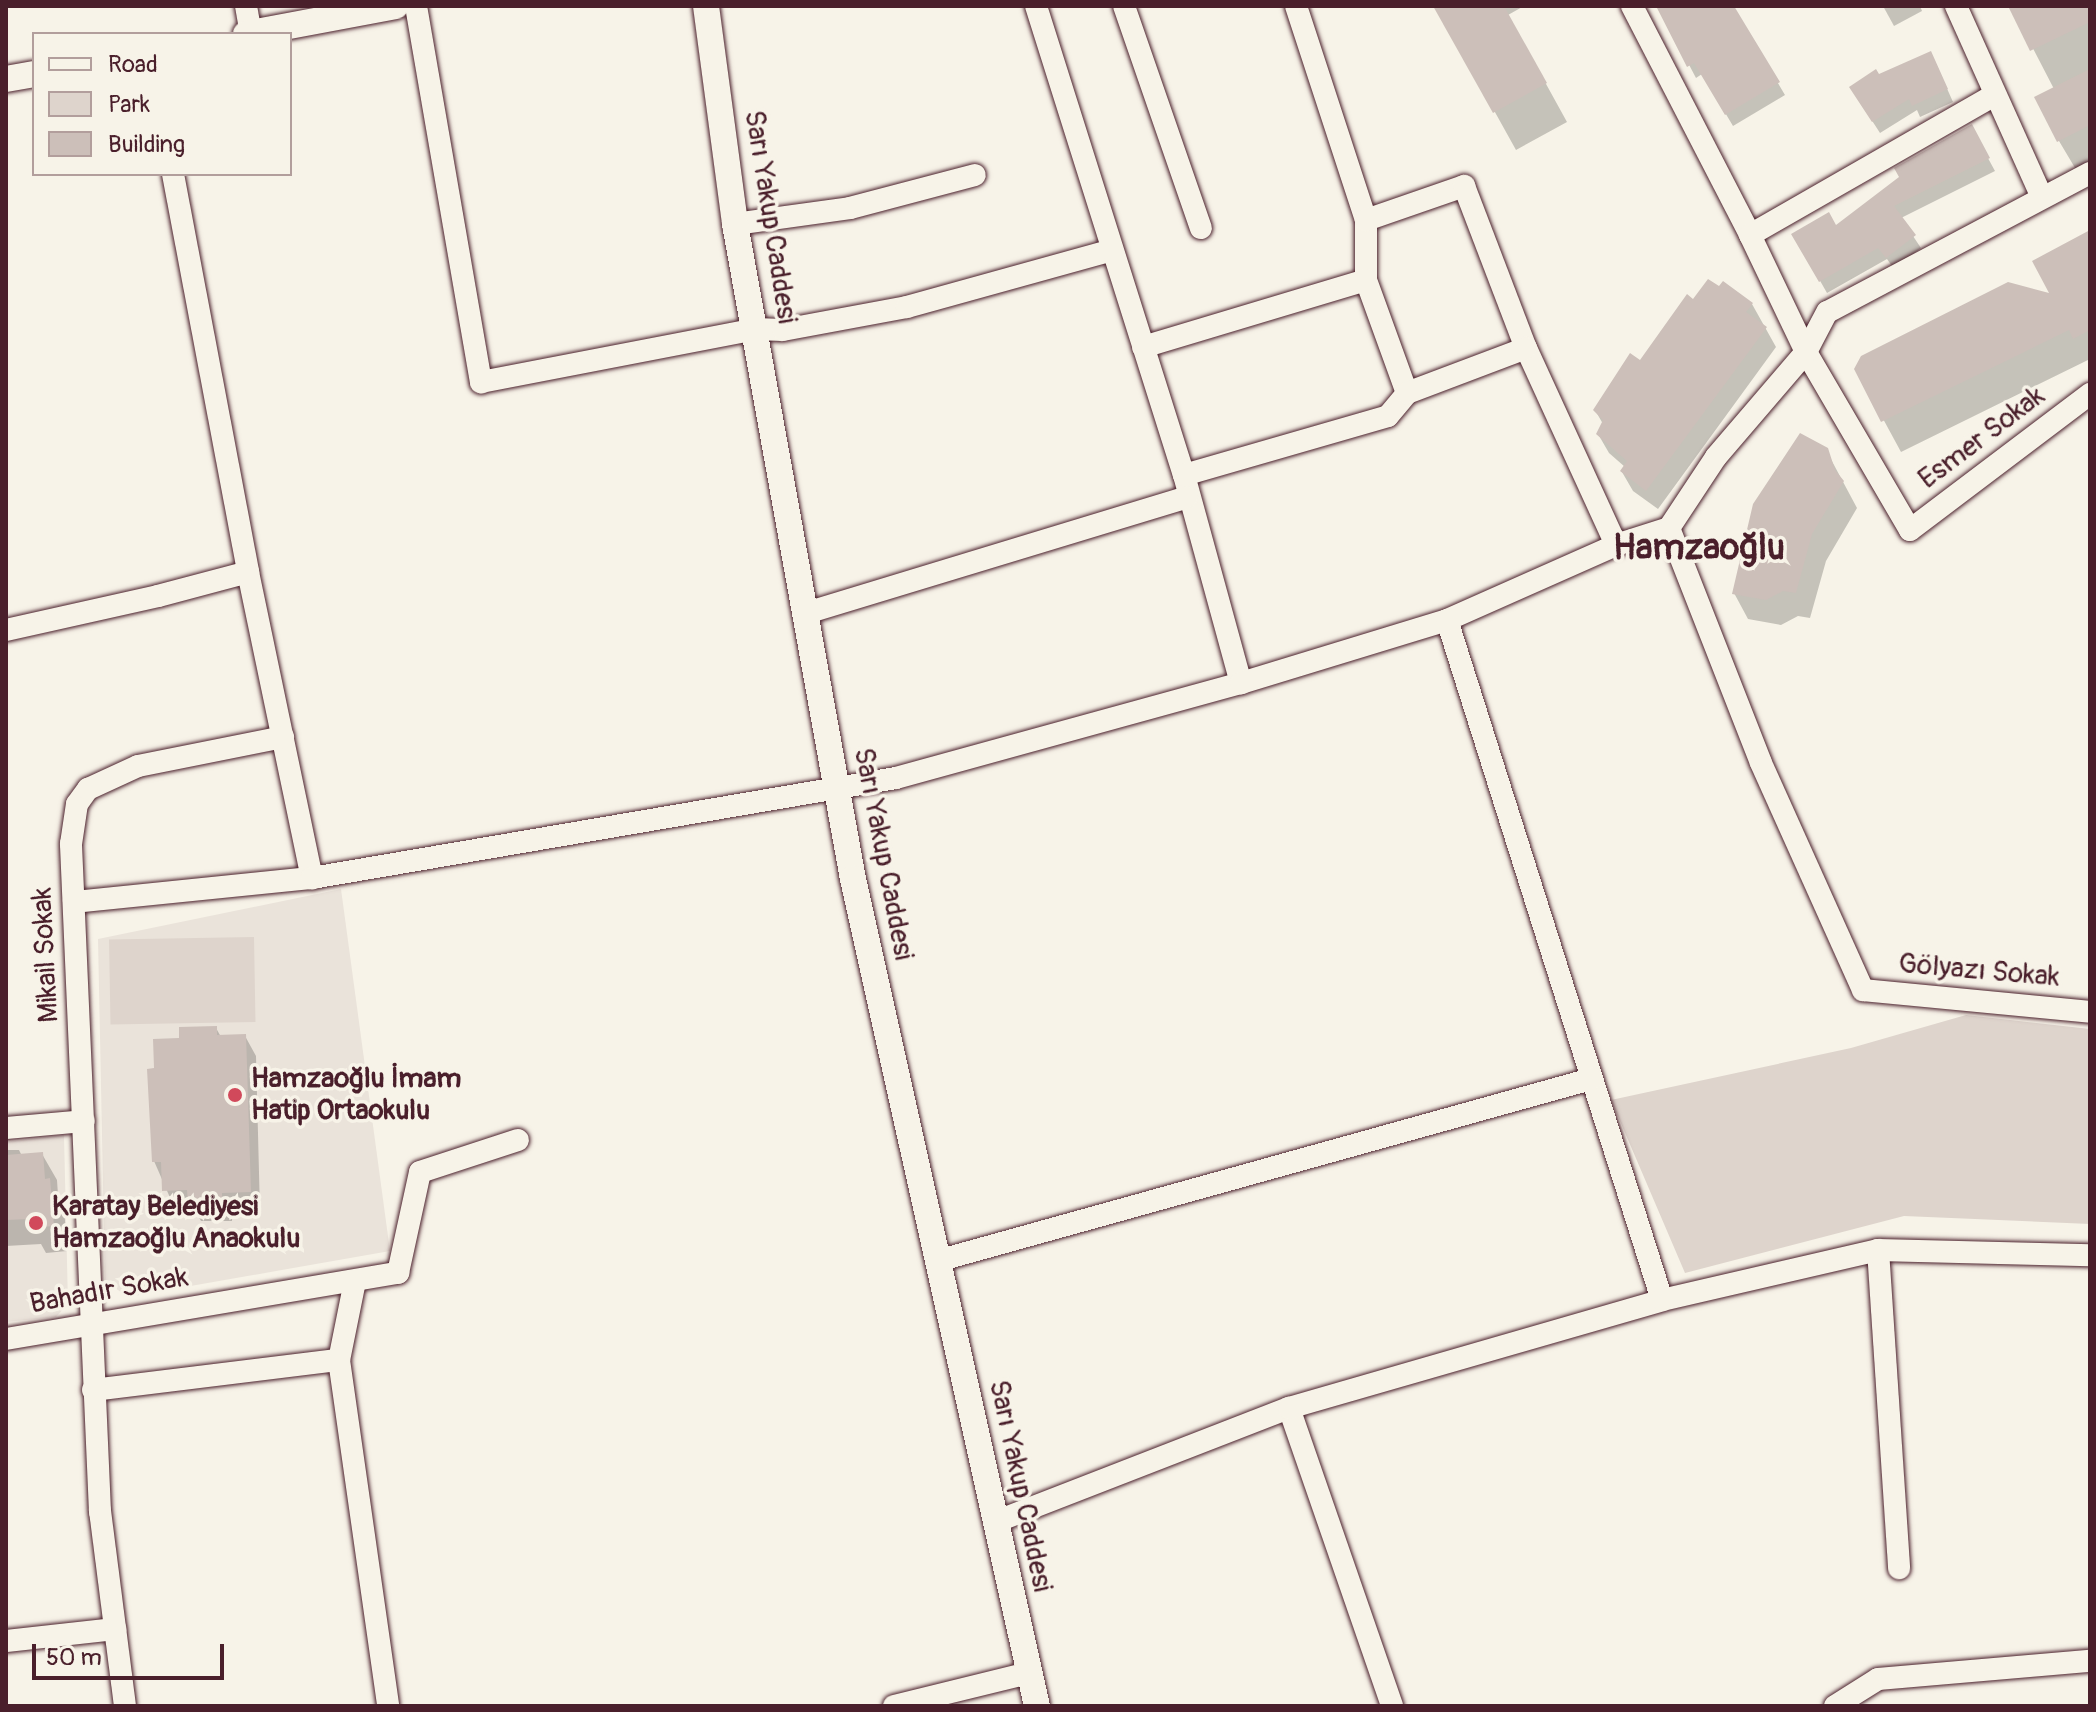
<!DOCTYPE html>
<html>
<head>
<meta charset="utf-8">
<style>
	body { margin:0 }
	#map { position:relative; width:2096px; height:1712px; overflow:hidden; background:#f7f3e8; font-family:Pangolin,sans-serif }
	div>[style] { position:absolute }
	.built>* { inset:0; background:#eae3da }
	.green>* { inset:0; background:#ded4cc; transform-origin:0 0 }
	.shadow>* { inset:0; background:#0003 }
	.building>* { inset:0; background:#ccbfb9 }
	.roads { filter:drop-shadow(0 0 2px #4a1f2b) drop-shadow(0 0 2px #4a1f2b) }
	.minor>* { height:22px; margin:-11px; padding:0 11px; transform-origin:11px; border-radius:11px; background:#f7f3e8 }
	.tertiary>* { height:26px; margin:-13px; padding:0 13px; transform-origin:13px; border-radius:13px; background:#f7f3e8 }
	.dots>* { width:22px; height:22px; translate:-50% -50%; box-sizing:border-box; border:4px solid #f7f3e8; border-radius:50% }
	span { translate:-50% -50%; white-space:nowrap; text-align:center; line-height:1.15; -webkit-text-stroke:7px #f7f3e8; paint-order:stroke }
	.street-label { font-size:28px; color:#4a1f2b }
	.poi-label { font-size:28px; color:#4a1f2b; font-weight:700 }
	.left { translate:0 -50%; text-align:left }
	.district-label { font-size:36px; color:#4a1f2b; font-weight:700 }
	.frame { position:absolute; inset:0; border:8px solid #4a1f2b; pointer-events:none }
	.legend { position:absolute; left:32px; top:32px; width:260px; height:144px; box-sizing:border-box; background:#f7f3e8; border:2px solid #b29e9c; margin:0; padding:10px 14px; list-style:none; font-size:24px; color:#4a1f2b }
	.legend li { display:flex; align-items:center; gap:16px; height:40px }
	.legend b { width:40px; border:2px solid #b29e9c }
	.scale { position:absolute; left:32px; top:1644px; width:192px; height:36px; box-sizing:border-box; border:4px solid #4a1f2b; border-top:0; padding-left:10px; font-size:24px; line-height:28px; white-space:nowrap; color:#4a1f2b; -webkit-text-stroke:6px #f7f3e8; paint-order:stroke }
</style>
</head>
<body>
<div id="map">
	<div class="built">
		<div style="clip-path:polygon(341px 889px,390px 1251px,128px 1297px,105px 1281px,98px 939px)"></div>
		<div style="clip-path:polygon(64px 1135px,68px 1304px,56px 1317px,6px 1322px,6px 1142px)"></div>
	</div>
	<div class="green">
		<div style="left:254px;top:937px;width:85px;height:145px;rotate:89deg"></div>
		<div style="clip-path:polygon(1966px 1015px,2090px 1029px,2090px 1224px,1904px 1216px,1685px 1273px,1611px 1100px,1851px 1048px)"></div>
	</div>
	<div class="shadow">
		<div style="clip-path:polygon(1436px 6px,1524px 6px,1508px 15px,1567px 122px,1516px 150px)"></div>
		<div style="clip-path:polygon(1658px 6px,1732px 6px,1785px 95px,1733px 126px,1702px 74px,1696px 78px)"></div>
		<div style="clip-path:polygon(1883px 6px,1920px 6px,1922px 11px,1894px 26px)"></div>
		<div style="clip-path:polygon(2011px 6px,2090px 6px,2090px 174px,2081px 178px,2059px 141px,2054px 89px)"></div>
		<div style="clip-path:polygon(1937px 66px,1953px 102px,1920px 117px,1917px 110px,1880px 133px,1858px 99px,1878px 77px)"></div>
		<div style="clip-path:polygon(1971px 127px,1995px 171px,1901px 218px,1921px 248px,1894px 269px,1887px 259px,1827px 293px,1794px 235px,1835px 228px)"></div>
		<div style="clip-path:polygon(2090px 237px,2090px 364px,2088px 360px,1901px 452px,1856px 369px,2053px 297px)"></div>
		<div style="clip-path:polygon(1694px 302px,1752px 304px,1776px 347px,1658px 509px,1633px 491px,1622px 472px,1625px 467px,1609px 453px,1598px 434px,1603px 424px,1595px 410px)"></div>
		<div style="clip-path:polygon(1826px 450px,1857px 508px,1826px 561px,1810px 618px,1798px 616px,1781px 625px,1748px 619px,1734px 593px)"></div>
		<div style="clip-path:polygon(216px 1028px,221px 1037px,245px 1036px,256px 1056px,260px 1211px,232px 1212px,232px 1221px,201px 1221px,194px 1209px,175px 1209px,154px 1161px,156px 1070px,181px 1040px)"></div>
		<div style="clip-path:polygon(6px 1150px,19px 1150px,22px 1156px,42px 1154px,57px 1180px,58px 1195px,64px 1206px,67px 1251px,46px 1253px,41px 1244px,6px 1246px)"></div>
	</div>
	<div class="building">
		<div style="clip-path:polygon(1433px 6px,1504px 6px,1547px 83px,1493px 113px)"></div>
		<div style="clip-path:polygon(1656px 6px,1734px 6px,1780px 82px,1725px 115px,1694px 63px,1687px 67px)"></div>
		<div style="clip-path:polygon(2008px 6px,2090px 6px,2090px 22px,2030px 51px)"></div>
		<div style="clip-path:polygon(1931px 51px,1948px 89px,1912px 106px,1909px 99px,1872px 122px,1849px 87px,1876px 69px,1879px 74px)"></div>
		<div style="clip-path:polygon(2090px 69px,2090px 125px,2057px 142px,2034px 97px)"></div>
		<div style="clip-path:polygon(1972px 124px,1990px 158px,1894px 206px,1916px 235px,1886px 258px,1878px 248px,1819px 282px,1791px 234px,1829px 212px,1836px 225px,1899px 177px,1894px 168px)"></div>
		<div style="clip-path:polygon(2090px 230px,2090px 330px,2073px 339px,2069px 330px,1881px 422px,1854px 369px,1861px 356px,2008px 282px,2049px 293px,2032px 261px)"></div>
		<div style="clip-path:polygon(1708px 279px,1719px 286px,1723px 281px,1753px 303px,1746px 312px,1767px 327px,1646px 491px,1620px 471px,1627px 461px,1596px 434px,1603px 420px,1593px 410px,1630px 353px,1640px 360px,1687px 294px,1693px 299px)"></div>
		<div style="clip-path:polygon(1800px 433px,1828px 448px,1835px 470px,1844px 481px,1812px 534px,1796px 593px,1783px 591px,1766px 600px,1732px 594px,1753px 504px)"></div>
		<div style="clip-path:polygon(217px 1026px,217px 1035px,246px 1034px,251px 1192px,222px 1193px,222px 1202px,188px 1203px,187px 1190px,162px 1191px,161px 1162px,152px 1162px,147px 1069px,154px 1068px,153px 1039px,179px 1038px,179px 1027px)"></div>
		<div style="clip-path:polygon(43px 1152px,45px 1179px,50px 1178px,54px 1226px,29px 1228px,29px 1219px,6px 1220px,6px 1155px)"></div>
	</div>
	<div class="roads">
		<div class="minor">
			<div style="left:246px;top:6px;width:27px;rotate:80deg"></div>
			<div style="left:416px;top:6px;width:382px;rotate:80.2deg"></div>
			<div style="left:481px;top:382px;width:279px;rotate:-10.9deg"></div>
			<div style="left:755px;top:329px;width:28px;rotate:2deg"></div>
			<div style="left:783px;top:330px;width:126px;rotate:-10.5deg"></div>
			<div style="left:907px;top:307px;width:213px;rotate:-15.5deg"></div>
			<div style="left:1036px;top:6px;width:492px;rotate:72.5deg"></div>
			<div style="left:1184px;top:475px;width:216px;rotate:74.7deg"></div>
			<div style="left:1124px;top:6px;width:235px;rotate:70.9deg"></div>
			<div style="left:1296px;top:6px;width:225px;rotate:71.9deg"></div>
			<div style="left:1366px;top:220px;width:60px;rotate:90deg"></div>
			<div style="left:1632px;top:6px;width:258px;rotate:62.7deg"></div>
			<div style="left:1750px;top:235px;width:130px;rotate:64.4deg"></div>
			<div style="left:1806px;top:352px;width:206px;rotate:59.7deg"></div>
			<div style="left:1910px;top:530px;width:226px;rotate:-37.1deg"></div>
			<div style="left:1956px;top:6px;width:209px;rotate:65.8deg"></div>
			<div style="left:2090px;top:173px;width:297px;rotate:152.1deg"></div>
			<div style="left:1827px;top:312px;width:45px;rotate:117.7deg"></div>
			<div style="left:1806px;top:352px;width:138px;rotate:130.6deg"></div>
			<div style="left:1716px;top:457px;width:85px;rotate:123.5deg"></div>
			<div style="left:1669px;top:528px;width:252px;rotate:68.6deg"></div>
			<div style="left:1761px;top:763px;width:249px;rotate:65.8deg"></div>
			<div style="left:1863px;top:990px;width:228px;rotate:5.5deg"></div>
			<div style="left:173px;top:174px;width:405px;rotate:79.3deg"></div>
			<div style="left:248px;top:572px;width:313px;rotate:78.2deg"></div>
			<div style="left:1366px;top:220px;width:104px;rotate:-19.1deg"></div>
			<div style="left:1464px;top:186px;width:173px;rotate:69.1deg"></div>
			<div style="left:1526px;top:348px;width:217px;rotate:65.4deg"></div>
			<div style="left:735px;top:224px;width:116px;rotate:-7.9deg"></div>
			<div style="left:850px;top:208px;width:129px;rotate:-14.8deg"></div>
			<div style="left:1750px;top:235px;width:281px;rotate:-29.8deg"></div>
			<div style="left:1143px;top:347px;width:233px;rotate:-16.7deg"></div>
			<div style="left:1366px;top:280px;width:120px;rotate:70.1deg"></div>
			<div style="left:1184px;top:475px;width:212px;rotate:-16.1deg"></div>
			<div style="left:1388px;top:416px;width:30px;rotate:-50deg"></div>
			<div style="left:1407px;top:393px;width:127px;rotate:-20.7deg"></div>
			<div style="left:806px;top:613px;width:398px;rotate:-16.9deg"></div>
			<div style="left:1447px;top:620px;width:713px;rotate:72.45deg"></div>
			<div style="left:6px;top:630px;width:156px;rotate:-12.6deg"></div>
			<div style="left:158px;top:596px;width:93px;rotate:-14.9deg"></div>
			<div style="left:74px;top:902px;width:239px;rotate:-5.8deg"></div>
			<div style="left:312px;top:878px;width:592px;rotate:-9.72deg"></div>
			<div style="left:896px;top:778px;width:358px;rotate:-15.4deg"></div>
			<div style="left:1241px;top:683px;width:215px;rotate:-17deg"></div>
			<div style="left:1447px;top:620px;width:185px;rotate:-23.9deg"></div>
			<div style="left:1616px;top:545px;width:56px;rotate:-17.8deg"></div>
			<div style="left:6px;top:1128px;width:78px;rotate:-5.1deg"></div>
			<div style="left:1878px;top:1250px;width:319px;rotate:86.2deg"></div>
			<div style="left:937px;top:1261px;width:679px;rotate:-15.55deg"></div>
			<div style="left:355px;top:1281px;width:81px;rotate:101.4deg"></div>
			<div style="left:339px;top:1360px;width:349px;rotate:81.9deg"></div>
			<div style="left:6px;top:1339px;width:398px;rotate:-9.6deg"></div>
			<div style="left:398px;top:1273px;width:103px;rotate:-77.7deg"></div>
			<div style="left:420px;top:1172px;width:103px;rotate:-18.1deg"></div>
			<div style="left:93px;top:1390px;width:248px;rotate:-7deg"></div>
			<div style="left:1289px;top:1408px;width:315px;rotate:70.9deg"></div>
			<div style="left:995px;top:1522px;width:315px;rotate:-21.2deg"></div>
			<div style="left:1289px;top:1408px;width:388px;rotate:-16.1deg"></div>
			<div style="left:1662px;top:1300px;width:222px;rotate:-13deg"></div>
			<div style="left:1878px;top:1250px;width:212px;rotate:1.4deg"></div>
			<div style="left:6px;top:1641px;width:110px;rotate:-6.3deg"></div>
			<div style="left:125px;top:1706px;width:196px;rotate:-97.3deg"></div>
			<div style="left:100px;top:1512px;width:669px;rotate:-92.49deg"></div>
			<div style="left:71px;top:844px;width:40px;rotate:-81.5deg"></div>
			<div style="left:77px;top:804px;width:19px;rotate:-54deg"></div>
			<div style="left:88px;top:789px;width:55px;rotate:-24.7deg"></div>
			<div style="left:138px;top:766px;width:148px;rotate:-11.3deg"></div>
			<div style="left:894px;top:1706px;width:138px;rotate:-13.8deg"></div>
			<div style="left:1835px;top:1706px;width:51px;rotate:-32.1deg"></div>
			<div style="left:1878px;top:1679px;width:213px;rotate:-4.9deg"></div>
		</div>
		<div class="tertiary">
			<div style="left:706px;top:6px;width:220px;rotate:82.4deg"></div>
			<div style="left:735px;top:224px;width:666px;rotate:79.79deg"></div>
			<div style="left:853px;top:879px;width:847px;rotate:77.46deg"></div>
			<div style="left:246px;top:34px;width:152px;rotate:-10.6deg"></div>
			<div style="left:6px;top:79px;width:28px;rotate:-10deg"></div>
		</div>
	</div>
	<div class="dots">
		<div style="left:235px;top:1095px;background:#d1495b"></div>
		<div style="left:36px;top:1223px;background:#d1495b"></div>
	</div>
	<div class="street-label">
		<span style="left:770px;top:217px;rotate:81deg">Sarı Yakup Caddesi</span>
		<span style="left:1982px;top:438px;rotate:-37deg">Esmer Sokak</span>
		<span style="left:883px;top:854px;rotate:79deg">Sarı Yakup Caddesi</span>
		<span style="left:46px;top:955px;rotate:-93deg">Mikail Sokak</span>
		<span style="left:1979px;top:971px;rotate:5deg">Gölyazı Sokak</span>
		<span style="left:109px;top:1291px;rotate:-10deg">Bahadır Sokak</span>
		<span style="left:1020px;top:1486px;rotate:78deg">Sarı Yakup Caddesi</span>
	</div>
	<div class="poi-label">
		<span class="left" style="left:251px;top:1095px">Hamzaoğlu İmam<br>Hatip Ortaokulu</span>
		<span class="left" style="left:52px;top:1223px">Karatay Belediyesi<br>Hamzaoğlu Anaokulu</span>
	</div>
	<div class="district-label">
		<span style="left:1699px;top:548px">Hamzaoğlu</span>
	</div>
	<div class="frame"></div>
	<ul class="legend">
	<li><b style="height:10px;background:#f7f3e8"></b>Road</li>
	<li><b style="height:22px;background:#ded4cc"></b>Park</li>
	<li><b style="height:22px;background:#ccbfb9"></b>Building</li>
	</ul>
	<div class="scale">50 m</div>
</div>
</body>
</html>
